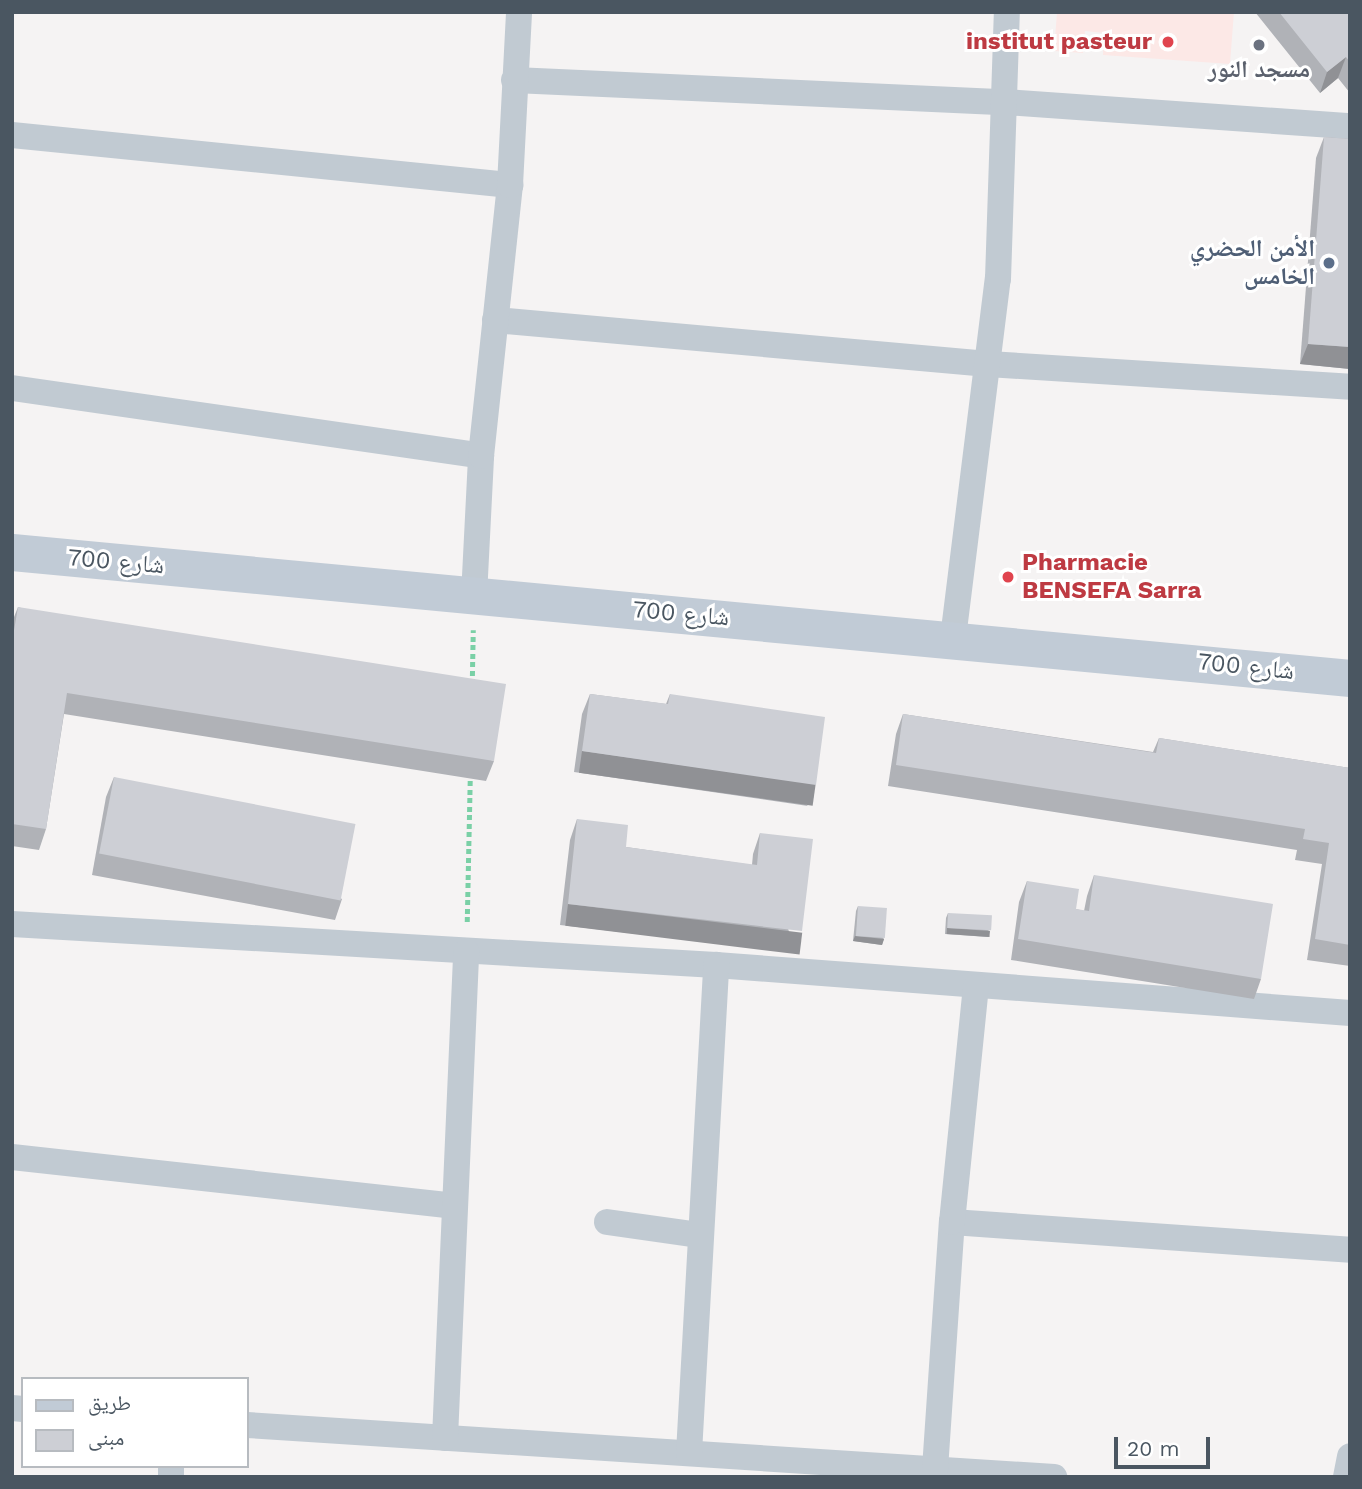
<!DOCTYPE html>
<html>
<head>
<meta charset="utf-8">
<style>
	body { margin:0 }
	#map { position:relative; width:1362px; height:1489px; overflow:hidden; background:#f5f3f3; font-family:"Work Sans","Noto Naskh Arabic",sans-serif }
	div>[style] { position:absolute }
	.medical>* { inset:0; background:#fce8e6 }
	.path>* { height:4.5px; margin-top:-2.25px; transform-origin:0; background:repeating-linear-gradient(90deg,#7ad0a6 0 5px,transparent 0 8.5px) }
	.minor>* { height:26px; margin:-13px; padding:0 13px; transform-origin:13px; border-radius:13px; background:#c1cad2 }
	.secondary>* { height:37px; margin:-18.5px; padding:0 18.5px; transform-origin:18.5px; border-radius:18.5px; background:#c1cbd6 }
	.wall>* { inset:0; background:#b0b2b7 }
	.shaded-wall>* { inset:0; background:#909195; transform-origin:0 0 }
	.building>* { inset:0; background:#cdcfd5; transform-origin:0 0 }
	.dots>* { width:19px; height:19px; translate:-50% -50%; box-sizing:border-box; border:4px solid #fff; border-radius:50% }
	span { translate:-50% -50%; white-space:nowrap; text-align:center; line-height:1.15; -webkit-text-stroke:6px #fff; paint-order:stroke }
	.health-label { font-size:24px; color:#be3a42; font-weight:700 }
	.right { translate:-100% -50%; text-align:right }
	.left { translate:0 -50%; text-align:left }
	.worship-label { font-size:24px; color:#5b616d; font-weight:700 }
	.service-label { font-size:24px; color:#4e5e75; font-weight:700 }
	.street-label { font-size:24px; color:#4a5661 }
	.frame { position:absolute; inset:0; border:14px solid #4a5661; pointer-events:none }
	.legend { position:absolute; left:21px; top:1377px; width:228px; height:91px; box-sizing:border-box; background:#fff; border:2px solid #b7bbc0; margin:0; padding:9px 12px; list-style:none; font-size:21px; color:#4a5661 }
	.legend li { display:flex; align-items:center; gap:14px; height:35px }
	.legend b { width:35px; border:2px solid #b7bbc0 }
	.scale { position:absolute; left:1114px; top:1437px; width:96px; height:32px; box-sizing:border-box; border:4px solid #4a5661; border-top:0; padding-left:9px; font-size:21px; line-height:24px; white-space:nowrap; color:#4a5661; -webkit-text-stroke:5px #fff; paint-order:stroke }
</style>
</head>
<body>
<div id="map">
	<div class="medical">
		<div style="clip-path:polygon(1057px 12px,1234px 12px,1230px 64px,1103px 55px,1104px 33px,1085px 31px,1083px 53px,1054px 51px)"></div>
	</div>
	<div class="path">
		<div style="left:472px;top:684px;width:54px;rotate:-88.9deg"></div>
		<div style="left:467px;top:922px;width:149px;rotate:-88.8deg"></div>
	</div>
	<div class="minor">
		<div style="left:514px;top:80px;width:490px;rotate:2.6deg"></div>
		<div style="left:1004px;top:102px;width:347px;rotate:4deg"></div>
		<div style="left:12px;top:135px;width:501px;rotate:5.73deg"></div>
		<div style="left:495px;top:320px;width:495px;rotate:5.1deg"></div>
		<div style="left:988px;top:364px;width:363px;rotate:3.6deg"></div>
		<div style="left:12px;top:388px;width:474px;rotate:8.2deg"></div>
		<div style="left:474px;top:596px;width:140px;rotate:-87.1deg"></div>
		<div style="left:481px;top:456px;width:273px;rotate:-83.9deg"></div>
		<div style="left:510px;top:185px;width:173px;rotate:-87deg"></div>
		<div style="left:953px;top:638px;width:362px;rotate:-82.9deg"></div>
		<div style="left:998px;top:279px;width:267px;rotate:-88.1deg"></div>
		<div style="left:12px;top:924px;width:705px;rotate:3.33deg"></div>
		<div style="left:716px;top:965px;width:636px;rotate:4.33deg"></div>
		<div style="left:12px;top:1157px;width:444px;rotate:6.3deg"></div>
		<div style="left:607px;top:1222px;width:92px;rotate:8.1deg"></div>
		<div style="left:952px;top:1222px;width:399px;rotate:4deg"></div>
		<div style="left:12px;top:1408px;width:11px;rotate:5deg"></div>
		<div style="left:247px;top:1425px;width:809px;rotate:3.69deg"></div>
		<div style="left:445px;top:1438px;width:487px;rotate:-87.5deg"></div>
		<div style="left:689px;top:1453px;width:489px;rotate:-86.8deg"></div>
		<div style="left:935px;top:1469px;width:248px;rotate:-86.1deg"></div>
		<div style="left:952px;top:1222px;width:236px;rotate:-84.2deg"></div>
		<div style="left:171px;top:1477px;width:11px;rotate:-90deg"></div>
		<div style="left:1346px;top:1477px;width:21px;rotate:-79deg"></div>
	</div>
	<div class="secondary">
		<div style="left:12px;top:552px;width:1344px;rotate:5.38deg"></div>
	</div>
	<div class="wall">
		<div style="clip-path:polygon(1255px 12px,1350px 12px,1350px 93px,1338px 78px,1320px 93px)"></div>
		<div style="clip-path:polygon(1324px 137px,1350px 139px,1350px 369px,1300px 364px,1316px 158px)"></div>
		<div style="clip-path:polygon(18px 607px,494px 761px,486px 781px,64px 714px,46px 829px,39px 850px,12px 846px,12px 622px)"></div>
		<div style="clip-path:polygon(590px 694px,666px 704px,670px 694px,808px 806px,574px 772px,582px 714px)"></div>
		<div style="clip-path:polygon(903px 714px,1153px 752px,1159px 738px,1350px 768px,1350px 966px,1307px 960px,1322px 864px,1295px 860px,1297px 850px,888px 786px,896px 734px)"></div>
		<div style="clip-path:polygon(114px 777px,342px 899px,335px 920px,92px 875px,106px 797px)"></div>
		<div style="clip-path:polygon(577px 819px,626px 847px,752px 865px,753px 854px,760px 833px,795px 952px,560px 925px,570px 840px)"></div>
		<div style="clip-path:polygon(1094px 875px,1261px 979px,1254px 999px,1011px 960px,1019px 902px,1027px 881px,1076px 909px,1084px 911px,1087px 896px)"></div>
		<div style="clip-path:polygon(858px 906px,884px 939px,882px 945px,853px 941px,856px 911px)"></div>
		<div style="clip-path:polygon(948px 913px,990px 931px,988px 937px,945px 934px,946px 918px)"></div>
	</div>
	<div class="shaded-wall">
		<div style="clip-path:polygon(1346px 57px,1338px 78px,1320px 93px,1327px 72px)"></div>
		<div style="clip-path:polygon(1308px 344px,1350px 347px,1350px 369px,1300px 364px)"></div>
		<div style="left:582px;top:751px;width:236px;height:22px;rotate:8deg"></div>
		<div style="left:568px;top:904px;width:236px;height:22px;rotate:7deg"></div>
		<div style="left:947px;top:928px;width:43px;height:6px;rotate:4deg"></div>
		<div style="clip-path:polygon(855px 936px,884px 939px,882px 945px,853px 941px)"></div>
	</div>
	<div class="building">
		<div style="clip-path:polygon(1279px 12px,1350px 12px,1350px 62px,1346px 57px,1327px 72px)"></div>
		<div style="clip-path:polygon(1324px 137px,1350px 139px,1350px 347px,1308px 344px)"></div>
		<div style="clip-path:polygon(18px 607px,506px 684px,494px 761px,67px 693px,46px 829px,12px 824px,12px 642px)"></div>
		<div style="clip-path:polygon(590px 694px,668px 704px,670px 694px,825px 717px,816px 785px,582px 751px)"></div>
		<div style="clip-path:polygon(903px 714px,1156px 753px,1159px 738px,1350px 768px,1350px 945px,1315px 939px,1329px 843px,1303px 839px,1305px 829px,896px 765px)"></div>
		<div style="left:114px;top:777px;width:246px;height:78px;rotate:11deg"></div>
		<div style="clip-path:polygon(577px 819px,628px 825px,626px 847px,757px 865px,760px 833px,813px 839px,802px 931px,568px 904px)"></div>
		<div style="clip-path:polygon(1094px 875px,1273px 904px,1261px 979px,1018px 939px,1027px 881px,1079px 889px,1076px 909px,1089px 911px)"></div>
		<div style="left:858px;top:906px;width:29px;height:30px;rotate:4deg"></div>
		<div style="left:948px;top:913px;width:44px;height:15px;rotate:3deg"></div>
	</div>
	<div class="dots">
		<div style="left:1168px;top:42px;background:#e0444e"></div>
		<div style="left:1259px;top:45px;background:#6b7280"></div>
		<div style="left:1329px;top:263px;background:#5c6f8a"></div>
		<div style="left:1008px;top:577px;background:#e0444e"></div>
	</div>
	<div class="health-label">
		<span class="right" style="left:1152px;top:42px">institut pasteur</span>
		<span class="left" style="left:1022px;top:577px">Pharmacie<br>BENSEFA Sarra</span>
	</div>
	<div class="worship-label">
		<span style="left:1259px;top:70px">مسجد النور</span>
	</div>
	<div class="service-label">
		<span class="right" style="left:1315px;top:263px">الأمن الحضري<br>الخامس</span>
	</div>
	<div class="street-label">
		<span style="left:116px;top:562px;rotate:5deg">شارع 700</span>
		<span style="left:681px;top:614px;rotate:5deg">شارع 700</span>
		<span style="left:1246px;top:667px;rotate:6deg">شارع 700</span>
	</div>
	<div class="frame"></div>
	<ul class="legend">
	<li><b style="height:9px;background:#c1cbd6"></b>طريق</li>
	<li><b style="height:19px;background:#cdcfd5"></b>مبنى</li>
	</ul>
	<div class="scale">20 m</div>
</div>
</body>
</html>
